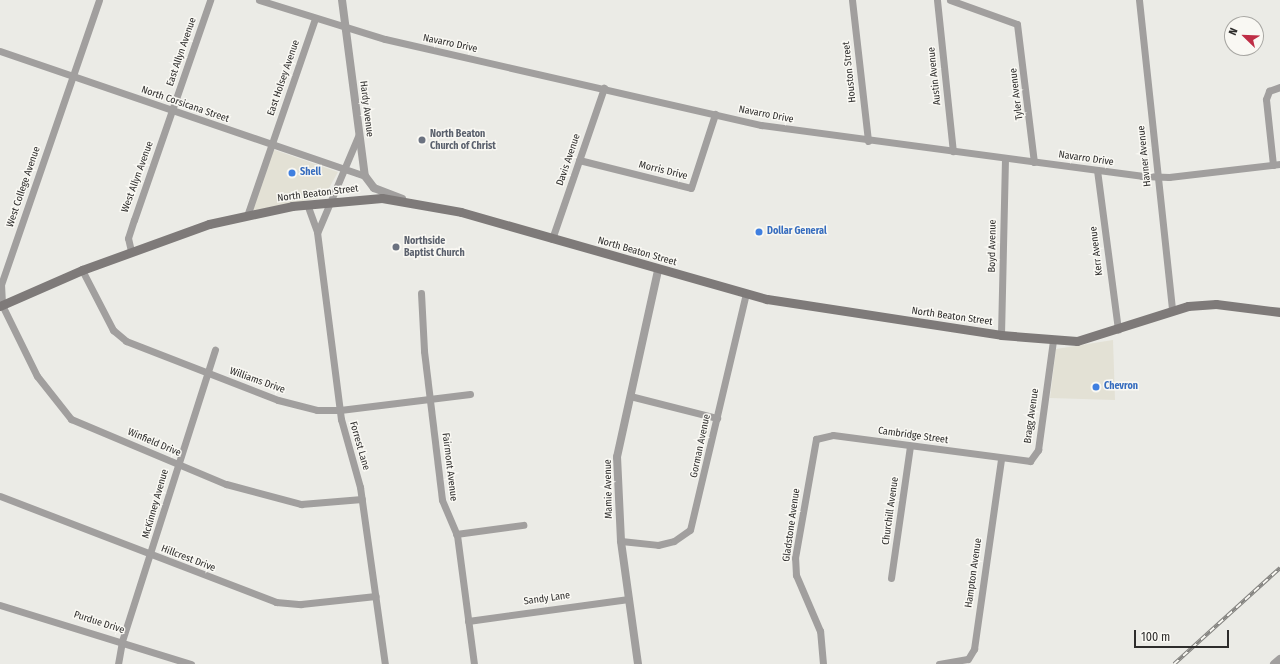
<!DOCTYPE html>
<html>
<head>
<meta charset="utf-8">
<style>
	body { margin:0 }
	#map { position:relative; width:1280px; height:664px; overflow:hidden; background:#ebebe6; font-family:"Fira Sans Condensed",sans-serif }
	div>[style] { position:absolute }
	.built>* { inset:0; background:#e3e1d5 }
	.minor>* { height:7px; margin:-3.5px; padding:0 3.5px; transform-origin:3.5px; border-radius:3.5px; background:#a19f9e }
	.tertiary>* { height:8px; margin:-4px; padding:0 4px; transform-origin:4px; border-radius:4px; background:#a19f9e }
	.secondary>* { height:9px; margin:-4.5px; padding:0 4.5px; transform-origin:4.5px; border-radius:4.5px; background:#7e7a79 }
	.rail>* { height:3.5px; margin-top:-1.75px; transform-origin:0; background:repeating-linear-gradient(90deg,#f9f8f3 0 6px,#83827f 0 12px); box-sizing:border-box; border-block:1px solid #83827f }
	.dots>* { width:11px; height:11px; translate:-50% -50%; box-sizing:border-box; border:2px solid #f9f8f3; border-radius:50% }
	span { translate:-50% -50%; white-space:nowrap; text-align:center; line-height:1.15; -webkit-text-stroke:3px #f9f8f3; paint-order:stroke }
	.street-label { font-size:10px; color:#2e2d2c }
	.worship-label { font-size:10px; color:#5b616d; font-weight:700 }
	.left { translate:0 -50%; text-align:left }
	.shop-label { font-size:10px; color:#366cbe; font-weight:700 }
	.north { position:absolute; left:1224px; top:16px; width:40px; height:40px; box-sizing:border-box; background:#f9f8f3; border:1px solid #a8a7a3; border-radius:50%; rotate:293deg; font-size:11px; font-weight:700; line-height:16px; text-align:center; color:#2e2d2c }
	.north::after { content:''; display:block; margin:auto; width:14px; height:18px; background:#bf2e46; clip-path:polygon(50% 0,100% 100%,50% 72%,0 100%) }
	.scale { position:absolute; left:1134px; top:630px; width:95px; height:18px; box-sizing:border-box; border:2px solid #2e2d2c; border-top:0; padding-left:5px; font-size:12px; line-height:14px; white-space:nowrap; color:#2e2d2c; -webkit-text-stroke:3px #f9f8f3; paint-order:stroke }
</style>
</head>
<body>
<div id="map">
	<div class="built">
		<div style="clip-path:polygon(272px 149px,338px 172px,324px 197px,252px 211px)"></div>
		<div style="clip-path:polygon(1113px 340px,1115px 400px,1050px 398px,1056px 349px)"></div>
	</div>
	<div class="minor">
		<div style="left:99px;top:0;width:300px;rotate:109deg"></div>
		<div style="left:1px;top:284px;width:21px;rotate:87deg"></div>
		<div style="left:2px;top:305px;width:79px;rotate:63.8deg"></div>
		<div style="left:37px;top:376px;width:55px;rotate:51.7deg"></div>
		<div style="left:71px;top:419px;width:168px;rotate:22.8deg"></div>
		<div style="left:226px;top:484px;width:78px;rotate:14.9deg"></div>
		<div style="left:301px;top:504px;width:61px;rotate:-4.7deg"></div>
		<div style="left:259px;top:0;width:132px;rotate:17.2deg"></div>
		<div style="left:385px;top:39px;width:386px;rotate:12.9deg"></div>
		<div style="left:761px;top:125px;width:384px;rotate:7.6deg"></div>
		<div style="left:1142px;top:176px;width:27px;rotate:2deg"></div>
		<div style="left:1169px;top:177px;width:112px;rotate:-6.7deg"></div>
		<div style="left:852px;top:0;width:142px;rotate:83.5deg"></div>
		<div style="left:937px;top:0;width:152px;rotate:84deg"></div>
		<div style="left:950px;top:0;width:71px;rotate:19.7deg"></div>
		<div style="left:1017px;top:24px;width:139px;rotate:83deg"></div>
		<div style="left:1139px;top:0;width:311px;rotate:83.9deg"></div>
		<div style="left:0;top:51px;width:386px;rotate:18.9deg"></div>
		<div style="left:579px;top:160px;width:115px;rotate:14deg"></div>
		<div style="left:691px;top:188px;width:78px;rotate:-72deg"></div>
		<div style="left:1273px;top:165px;width:66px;rotate:-96.1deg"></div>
		<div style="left:1266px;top:99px;width:9px;rotate:-69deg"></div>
		<div style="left:1269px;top:91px;width:12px;rotate:-20deg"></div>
		<div style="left:1097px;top:170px;width:161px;rotate:82.5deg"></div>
		<div style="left:307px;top:204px;width:30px;rotate:70deg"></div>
		<div style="left:317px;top:232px;width:189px;rotate:82.7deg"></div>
		<div style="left:341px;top:419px;width:71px;rotate:74.4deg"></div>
		<div style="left:360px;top:487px;width:179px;rotate:82deg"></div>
		<div style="left:247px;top:216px;width:209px;rotate:-71deg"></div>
		<div style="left:318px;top:231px;width:105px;rotate:-67.1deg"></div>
		<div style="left:552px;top:239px;width:160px;rotate:-71deg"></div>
		<div style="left:131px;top:251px;width:13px;rotate:-103deg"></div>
		<div style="left:128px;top:238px;width:19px;rotate:-72deg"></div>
		<div style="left:134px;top:220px;width:233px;rotate:-70.9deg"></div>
		<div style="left:82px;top:270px;width:68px;rotate:62.7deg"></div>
		<div style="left:113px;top:330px;width:17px;rotate:40deg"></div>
		<div style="left:126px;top:341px;width:163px;rotate:21.2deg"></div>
		<div style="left:278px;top:400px;width:40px;rotate:14.4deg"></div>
		<div style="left:317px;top:410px;width:23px"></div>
		<div style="left:340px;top:410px;width:131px;rotate:-7deg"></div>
		<div style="left:421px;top:293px;width:58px;rotate:87deg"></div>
		<div style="left:424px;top:351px;width:150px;rotate:83.1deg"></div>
		<div style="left:442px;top:500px;width:38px;rotate:67deg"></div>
		<div style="left:457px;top:535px;width:130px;rotate:82.5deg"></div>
		<div style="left:1001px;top:335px;width:177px;rotate:-88.7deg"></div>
		<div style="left:630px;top:396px;width:90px;rotate:14.2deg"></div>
		<div style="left:0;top:496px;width:296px;rotate:21deg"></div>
		<div style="left:276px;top:602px;width:25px;rotate:5deg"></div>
		<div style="left:301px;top:604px;width:75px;rotate:-6.1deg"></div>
		<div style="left:456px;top:534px;width:68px;rotate:-7.7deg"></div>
		<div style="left:621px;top:541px;width:37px;rotate:6deg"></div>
		<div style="left:658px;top:545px;width:16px;rotate:-14deg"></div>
		<div style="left:674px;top:541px;width:19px;rotate:-35deg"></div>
		<div style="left:690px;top:530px;width:243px;rotate:-76.7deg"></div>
		<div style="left:891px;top:578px;width:133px;rotate:-81.8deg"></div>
		<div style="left:0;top:605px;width:200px;rotate:17.2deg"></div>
		<div style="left:468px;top:621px;width:162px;rotate:-7.8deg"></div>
		<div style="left:118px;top:664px;width:23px;rotate:-80deg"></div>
		<div style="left:122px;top:641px;width:306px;rotate:-72.3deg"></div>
		<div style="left:823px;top:664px;width:33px;rotate:-95deg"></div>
		<div style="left:820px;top:631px;width:61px;rotate:-113.2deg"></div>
		<div style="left:796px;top:575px;width:17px;rotate:-93deg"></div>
		<div style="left:795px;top:558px;width:121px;rotate:-80deg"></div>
		<div style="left:816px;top:439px;width:17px;rotate:-13deg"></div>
		<div style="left:833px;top:435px;width:199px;rotate:7.5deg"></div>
		<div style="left:1030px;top:461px;width:14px;rotate:-54deg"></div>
		<div style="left:1038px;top:450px;width:110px;rotate:-82.2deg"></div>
		<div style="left:939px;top:664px;width:29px;rotate:-10deg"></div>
		<div style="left:968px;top:659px;width:12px;rotate:-59deg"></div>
		<div style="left:974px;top:649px;width:192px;rotate:-81.9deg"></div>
	</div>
	<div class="tertiary">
		<div style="left:342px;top:0;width:177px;rotate:82.6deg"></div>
		<div style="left:365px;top:176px;width:15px;rotate:53deg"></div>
		<div style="left:374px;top:188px;width:30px;rotate:21deg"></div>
		<div style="left:638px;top:664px;width:124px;rotate:-97.9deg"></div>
		<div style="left:621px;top:541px;width:84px;rotate:-92.7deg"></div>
		<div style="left:617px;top:457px;width:191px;rotate:-77.6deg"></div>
		<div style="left:1274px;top:664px;width:8px;rotate:-40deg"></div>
	</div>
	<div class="secondary">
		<div style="left:0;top:306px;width:90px;rotate:-23.7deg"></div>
		<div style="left:82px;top:270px;width:135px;rotate:-19.9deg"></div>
		<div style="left:209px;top:224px;width:85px;rotate:-12.2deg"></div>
		<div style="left:292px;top:206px;width:90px;rotate:-5.1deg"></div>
		<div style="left:382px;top:198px;width:80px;rotate:10deg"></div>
		<div style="left:461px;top:212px;width:318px;rotate:15.9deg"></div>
		<div style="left:767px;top:299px;width:237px;rotate:8.7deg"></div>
		<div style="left:1001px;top:335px;width:76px;rotate:4.5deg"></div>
		<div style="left:1077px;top:341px;width:116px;rotate:-17.5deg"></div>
		<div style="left:1188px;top:306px;width:28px;rotate:-4deg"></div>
		<div style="left:1216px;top:304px;width:64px;rotate:7.1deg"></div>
	</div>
	<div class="rail">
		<div style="left:1174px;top:664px;width:143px;rotate:-42.2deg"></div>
	</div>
	<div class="dots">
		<div style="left:422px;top:140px;background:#6b7280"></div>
		<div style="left:292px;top:173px;background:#3f7fe0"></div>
		<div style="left:759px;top:232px;background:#3f7fe0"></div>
		<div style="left:396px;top:247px;background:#6b7280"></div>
		<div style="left:1096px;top:387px;background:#3f7fe0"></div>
	</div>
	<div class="street-label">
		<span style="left:450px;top:44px;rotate:12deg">Navarro Drive</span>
		<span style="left:182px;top:52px;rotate:-71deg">East Allyn Avenue</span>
		<span style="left:850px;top:72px;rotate:-96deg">Houston Street</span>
		<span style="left:935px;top:76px;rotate:-96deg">Austin Avenue</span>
		<span style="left:284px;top:78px;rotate:-71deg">East Holsey Avenue</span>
		<span style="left:1017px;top:94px;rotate:-97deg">Tyler Avenue</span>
		<span style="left:185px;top:105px;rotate:19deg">North Corsicana Street</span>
		<span style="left:366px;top:109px;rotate:83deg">Hardy Avenue</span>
		<span style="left:766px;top:115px;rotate:11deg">Navarro Drive</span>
		<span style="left:1145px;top:156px;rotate:-96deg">Havner Avenue</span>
		<span style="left:1086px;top:159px;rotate:8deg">Navarro Drive</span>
		<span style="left:569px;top:160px;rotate:-71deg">Davis Avenue</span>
		<span style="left:663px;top:171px;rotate:14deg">Morris Drive</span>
		<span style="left:138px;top:177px;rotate:-70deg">West Allyn Avenue</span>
		<span style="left:24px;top:187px;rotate:-71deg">West College Avenue</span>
		<span style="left:318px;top:194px;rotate:-7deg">North Beaton Street</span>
		<span style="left:993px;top:246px;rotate:-89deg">Boyd Avenue</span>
		<span style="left:1097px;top:251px;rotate:-97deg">Kerr Avenue</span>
		<span style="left:637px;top:252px;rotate:16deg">North Beaton Street</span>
		<span style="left:952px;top:317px;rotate:8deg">North Beaton Street</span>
		<span style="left:257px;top:381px;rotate:20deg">Williams Drive</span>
		<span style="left:1032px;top:416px;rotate:-82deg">Bragg Avenue</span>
		<span style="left:913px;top:436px;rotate:8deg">Cambridge Street</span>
		<span style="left:154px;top:443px;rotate:23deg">Winfield Drive</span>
		<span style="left:359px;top:446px;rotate:74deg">Forrest Lane</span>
		<span style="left:701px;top:446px;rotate:-78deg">Gorman Avenue</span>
		<span style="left:449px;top:467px;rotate:83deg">Fairmont Avenue</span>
		<span style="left:609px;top:489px;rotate:-91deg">Mamie Avenue</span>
		<span style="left:156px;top:504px;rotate:-74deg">McKinney Avenue</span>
		<span style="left:891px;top:511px;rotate:-82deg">Churchill Avenue</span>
		<span style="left:792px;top:525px;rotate:-82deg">Gladstone Avenue</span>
		<span style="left:188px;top:559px;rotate:21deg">Hillcrest Drive</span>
		<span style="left:974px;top:573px;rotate:-82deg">Hampton Avenue</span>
		<span style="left:547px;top:599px;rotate:-8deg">Sandy Lane</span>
		<span style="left:99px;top:623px;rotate:18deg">Purdue Drive</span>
	</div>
	<div class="worship-label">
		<span class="left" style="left:430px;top:140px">North Beaton<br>Church of Christ</span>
		<span class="left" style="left:404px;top:247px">Northside<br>Baptist Church</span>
	</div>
	<div class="shop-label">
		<span class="left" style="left:300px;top:173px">Shell</span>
		<span class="left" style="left:767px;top:232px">Dollar General</span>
		<span class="left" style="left:1104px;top:387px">Chevron</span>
	</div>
	<div class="north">N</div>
	<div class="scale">100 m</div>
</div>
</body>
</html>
